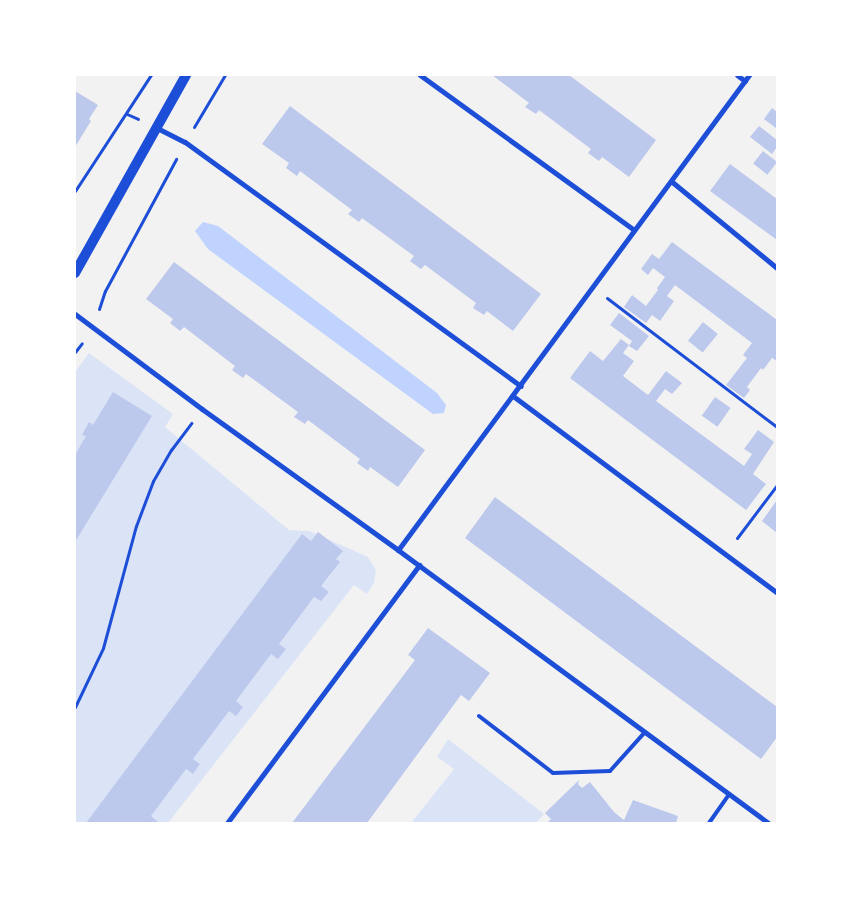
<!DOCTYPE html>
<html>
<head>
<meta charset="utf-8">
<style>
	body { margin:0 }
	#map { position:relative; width:852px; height:898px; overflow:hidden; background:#f2f2f2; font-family:"PT Sans",sans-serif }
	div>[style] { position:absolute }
	.green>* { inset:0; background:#dbe4f7 }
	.water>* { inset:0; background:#bfd3fe }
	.building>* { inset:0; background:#bdc9ec; transform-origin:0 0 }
	.path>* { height:3px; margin:-1.5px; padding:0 1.5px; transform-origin:1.5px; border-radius:1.5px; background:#1d4ed8 }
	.service>* { height:4px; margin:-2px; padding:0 2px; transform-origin:2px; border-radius:2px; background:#1d4ed8 }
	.minor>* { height:5px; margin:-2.5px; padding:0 2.5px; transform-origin:2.5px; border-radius:2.5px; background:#1d4ed8 }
	.secondary>* { height:10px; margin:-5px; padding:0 5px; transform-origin:5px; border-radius:5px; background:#1d4ed8 }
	span { translate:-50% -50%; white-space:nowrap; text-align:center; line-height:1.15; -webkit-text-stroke:5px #fff; paint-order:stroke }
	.frame { position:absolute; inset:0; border:76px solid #fff; pointer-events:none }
</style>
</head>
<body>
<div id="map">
	<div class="green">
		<div style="clip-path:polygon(89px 353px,173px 414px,165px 427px,289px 530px,309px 531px,368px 557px,376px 570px,374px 583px,367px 594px,354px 585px,168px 823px,75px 823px,75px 372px)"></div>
		<div style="clip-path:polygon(448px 739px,544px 814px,536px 823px,411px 823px,454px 769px,437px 757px)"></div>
	</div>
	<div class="water">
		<div style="clip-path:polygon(203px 222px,218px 226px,437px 393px,446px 405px,444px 413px,433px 414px,208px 249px,195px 231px)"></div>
	</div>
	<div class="building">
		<div style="clip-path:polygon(492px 75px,569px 75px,656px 140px,629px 177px,602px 157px,599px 161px,588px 153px,591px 149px,539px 110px,536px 114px,525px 107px,529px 103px)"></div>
		<div style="clip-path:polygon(75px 91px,98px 105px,89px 119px,91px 121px,75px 147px)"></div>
		<div style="clip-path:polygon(290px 106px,541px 294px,513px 331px,487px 311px,484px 315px,473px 308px,476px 303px,425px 265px,421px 269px,410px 261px,414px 256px,362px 218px,359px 222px,348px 214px,352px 210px,300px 171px,297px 176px,286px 168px,289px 163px,262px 144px)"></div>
		<div style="clip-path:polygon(772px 108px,777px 112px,777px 129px,764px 119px)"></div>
		<div style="clip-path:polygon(759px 126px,777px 140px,777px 147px,772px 154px,750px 137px)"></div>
		<div style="left:763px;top:151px;width:18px;height:16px;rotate:38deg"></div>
		<div style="clip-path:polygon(730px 164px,777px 199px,777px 240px,710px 191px)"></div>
		<div style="clip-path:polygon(672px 242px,777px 320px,777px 361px,772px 358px,763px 370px,761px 368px,747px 387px,750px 390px,744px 398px,726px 385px,747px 358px,743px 355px,752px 343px,675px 285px,667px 296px,674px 301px,660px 321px,652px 315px,646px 323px,624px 307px,632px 295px,646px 306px,658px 290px,657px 288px,665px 277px,653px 268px,648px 275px,641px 269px,652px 254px,659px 259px)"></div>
		<div style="clip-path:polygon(174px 262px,425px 450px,398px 487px,370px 467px,368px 471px,357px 463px,360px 459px,308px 420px,305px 424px,294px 417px,298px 412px,246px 374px,243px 378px,232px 370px,235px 366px,184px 327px,180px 331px,170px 323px,173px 319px,146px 299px)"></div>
		<div style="clip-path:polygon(619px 313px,649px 336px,637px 351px,629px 346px,632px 341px,610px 325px)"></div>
		<div style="left:703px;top:322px;width:19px;height:24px;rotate:39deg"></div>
		<div style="clip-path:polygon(621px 339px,629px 345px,623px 353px,634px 361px,623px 376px,648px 395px,666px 371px,682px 383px,672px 394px,665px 389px,656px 401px,744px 466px,752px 454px,744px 449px,758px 430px,774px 442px,753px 474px,766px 484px,746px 510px,570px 378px,590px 351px,603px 361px)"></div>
		<div style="clip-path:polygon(113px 392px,152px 416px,75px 542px,75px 455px,86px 436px,82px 435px,89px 422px,93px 425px)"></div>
		<div style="left:715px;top:397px;width:19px;height:23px;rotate:35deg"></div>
		<div style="clip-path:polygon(495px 497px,777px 707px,777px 737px,761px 759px,465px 538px)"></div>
		<div style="clip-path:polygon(777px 500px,777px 533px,762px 521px)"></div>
		<div style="clip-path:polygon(318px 532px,343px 551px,336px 559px,340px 562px,321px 586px,329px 592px,321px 601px,314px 597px,279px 644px,286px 649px,278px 659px,271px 654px,236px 701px,243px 707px,236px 716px,229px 711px,193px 759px,200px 764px,193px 774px,186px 769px,151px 816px,158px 822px,157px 823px,86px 823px,302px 534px,311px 541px)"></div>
		<div style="clip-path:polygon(428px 628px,490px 673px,469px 701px,461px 695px,367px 823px,292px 823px,415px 660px,408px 655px)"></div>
		<div style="clip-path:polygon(579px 780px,578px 784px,582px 788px,590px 782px,614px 812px,624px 820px,633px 800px,678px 816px,676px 823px,547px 823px,551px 819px,545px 813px)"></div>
	</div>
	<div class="path">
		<div style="left:127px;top:114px;width:12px;rotate:24deg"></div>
		<div style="left:194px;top:127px;width:61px;rotate:-59.2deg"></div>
		<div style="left:75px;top:191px;width:139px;rotate:-56.8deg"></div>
		<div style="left:607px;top:298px;width:213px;rotate:37.2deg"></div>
		<div style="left:99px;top:309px;width:19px;rotate:-72deg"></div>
		<div style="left:105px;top:291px;width:150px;rotate:-61.7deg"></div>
		<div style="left:75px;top:352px;width:11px;rotate:-52deg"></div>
		<div style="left:737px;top:538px;width:66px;rotate:-53deg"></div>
		<div style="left:75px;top:707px;width:65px;rotate:-64.6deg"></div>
		<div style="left:103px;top:648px;width:126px;rotate:-74.9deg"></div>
		<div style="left:136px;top:526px;width:48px;rotate:-69.3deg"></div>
		<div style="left:153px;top:481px;width:36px;rotate:-60deg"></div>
		<div style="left:171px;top:450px;width:34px;rotate:-53deg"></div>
	</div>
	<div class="service">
		<div style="left:479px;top:716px;width:93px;rotate:37.6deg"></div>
		<div style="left:553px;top:773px;width:57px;rotate:-2deg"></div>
		<div style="left:610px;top:771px;width:52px;rotate:-48.1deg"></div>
		<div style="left:709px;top:823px;width:35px;rotate:-55deg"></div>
	</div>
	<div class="minor">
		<div style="left:420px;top:75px;width:264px;rotate:35.9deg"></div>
		<div style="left:737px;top:75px;width:10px;rotate:37deg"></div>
		<div style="left:157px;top:128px;width:31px;rotate:27deg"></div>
		<div style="left:185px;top:142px;width:415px;rotate:36deg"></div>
		<div style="left:671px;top:181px;width:137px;rotate:39.4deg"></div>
		<div style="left:75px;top:314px;width:159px;rotate:36.8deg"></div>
		<div style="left:202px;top:409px;width:241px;rotate:35.7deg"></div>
		<div style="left:398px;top:550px;width:460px;rotate:36.4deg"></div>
		<div style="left:513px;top:396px;width:329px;rotate:36.7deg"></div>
		<div style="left:398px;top:550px;width:591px;rotate:-53.54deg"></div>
		<div style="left:227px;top:823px;width:322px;rotate:-53.3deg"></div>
	</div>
	<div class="secondary">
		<div style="left:75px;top:273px;width:227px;rotate:-60.7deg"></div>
	</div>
	<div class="frame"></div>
</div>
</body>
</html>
